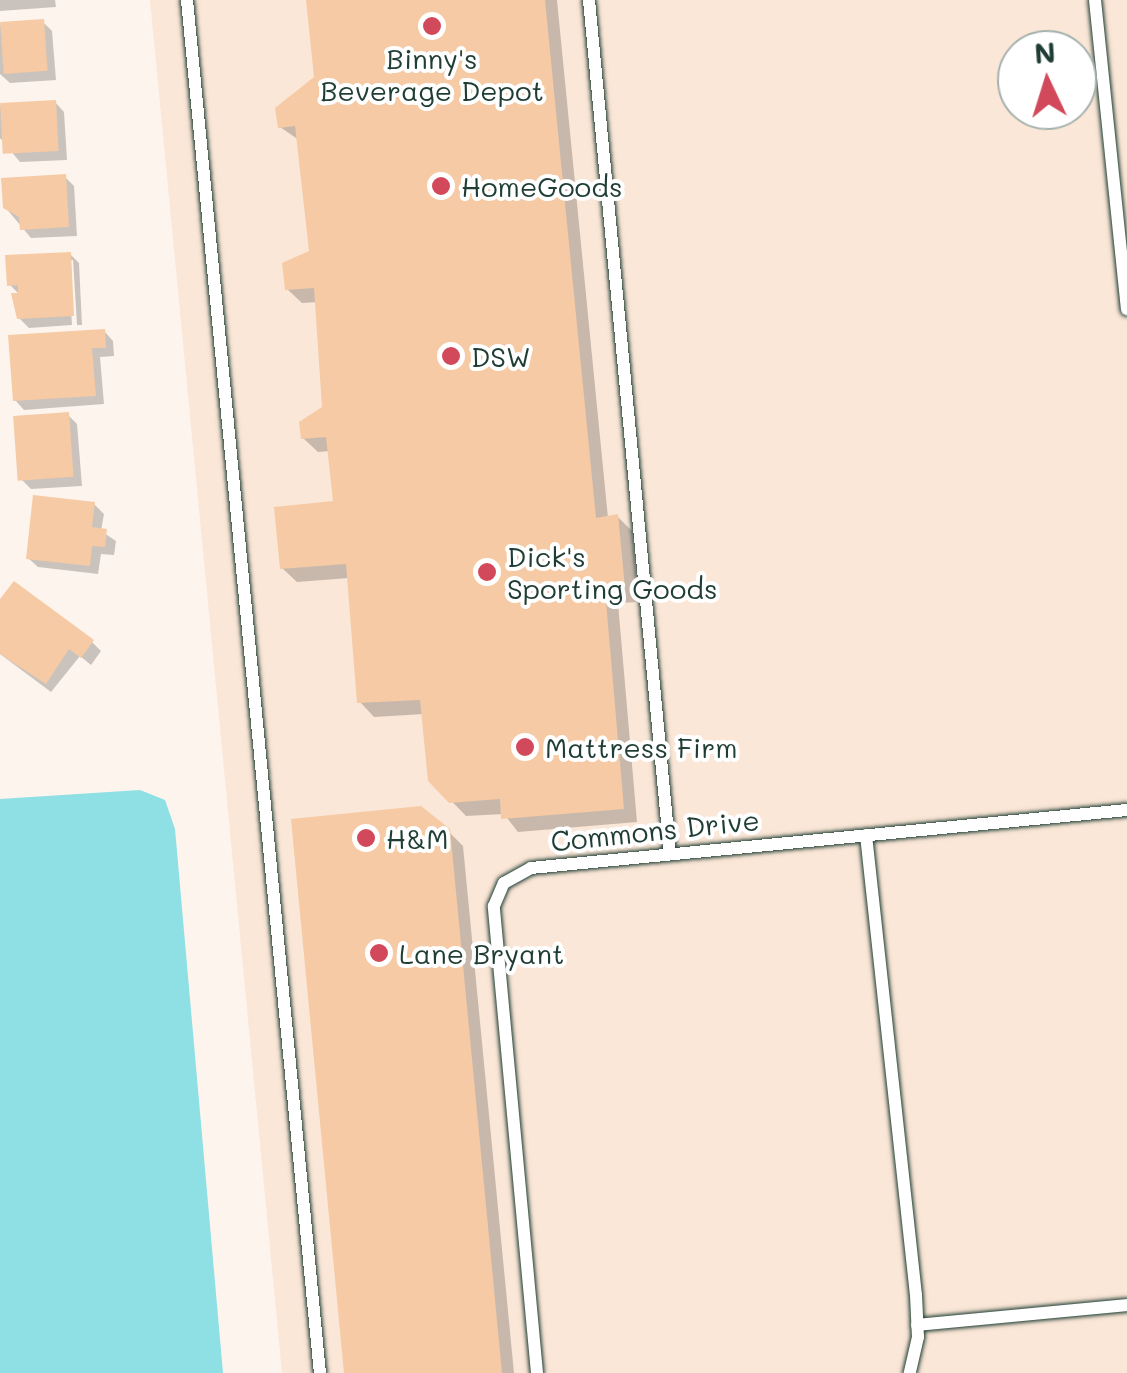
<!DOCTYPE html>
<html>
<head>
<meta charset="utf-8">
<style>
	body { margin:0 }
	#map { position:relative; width:1127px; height:1373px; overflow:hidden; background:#fdf4ed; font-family:Mali,sans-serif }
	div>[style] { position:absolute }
	.built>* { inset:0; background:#fbe7d7 }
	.water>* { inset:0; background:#8ee0e5 }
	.shadow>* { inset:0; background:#0003 }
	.building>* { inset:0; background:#f5caa4; transform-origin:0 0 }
	.roads { filter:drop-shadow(0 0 2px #1f3d34) drop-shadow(0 0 2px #1f3d34) }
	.lane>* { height:12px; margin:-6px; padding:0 6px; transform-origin:6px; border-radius:6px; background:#fff }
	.dots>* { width:28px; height:28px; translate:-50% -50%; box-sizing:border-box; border:5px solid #fff; border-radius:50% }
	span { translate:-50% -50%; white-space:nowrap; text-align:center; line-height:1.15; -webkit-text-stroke:8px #fff; paint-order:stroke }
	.poi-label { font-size:28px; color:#1f3d34 }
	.left { translate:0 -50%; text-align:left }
	.street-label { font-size:28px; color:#1f3d34 }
	.north { position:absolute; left:997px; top:30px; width:100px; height:100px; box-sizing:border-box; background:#fff; border:2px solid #a5b1ae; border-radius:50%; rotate:356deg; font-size:28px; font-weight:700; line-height:40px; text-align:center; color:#1f3d34 }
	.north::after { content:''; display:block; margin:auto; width:35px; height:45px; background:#d1495b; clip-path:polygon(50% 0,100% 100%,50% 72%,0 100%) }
</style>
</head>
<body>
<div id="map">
	<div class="built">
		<div style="clip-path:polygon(evenodd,150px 0,1127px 0,1127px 1373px,282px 1373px,150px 0,1017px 50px,1077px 50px,1077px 110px,1017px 110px,1017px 50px)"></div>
	</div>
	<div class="water">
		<div style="clip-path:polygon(140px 790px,165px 800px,175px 829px,223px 1373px,0 1373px,0 799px)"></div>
	</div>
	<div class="shadow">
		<div style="clip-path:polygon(0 0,55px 0,56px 7px,0 11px)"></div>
		<div style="clip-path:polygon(309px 0,557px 0,608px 518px,618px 517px,632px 531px,638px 602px,618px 603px,637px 822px,518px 832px,504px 814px,466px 816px,431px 780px,424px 714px,374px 717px,360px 702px,349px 578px,297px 582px,282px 568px,336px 504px,330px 451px,318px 452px,303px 438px,325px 409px,318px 302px,302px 303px,287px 289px,311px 253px,299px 140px,280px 127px,317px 79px)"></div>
		<div style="clip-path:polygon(43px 22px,52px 31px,56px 80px,10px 83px,0 74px,0 25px)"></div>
		<div style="clip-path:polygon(55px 102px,64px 112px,67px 160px,20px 162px,0 138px,0 106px)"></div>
		<div style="clip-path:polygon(65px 177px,74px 186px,77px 236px,31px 238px,5px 207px)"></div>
		<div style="clip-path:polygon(70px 254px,79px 263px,82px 325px,77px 325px,73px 260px,68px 260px,72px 325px,29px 328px,19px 318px,20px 295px,9px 284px)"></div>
		<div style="clip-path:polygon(104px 331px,113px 341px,114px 356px,100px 357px,104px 404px,24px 410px,15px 400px)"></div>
		<div style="clip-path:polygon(68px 415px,77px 424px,82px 486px,31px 489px,22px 480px)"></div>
		<div style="clip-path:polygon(94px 504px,104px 514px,101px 531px,116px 541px,114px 555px,101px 554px,98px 574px,38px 567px,28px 558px)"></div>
		<div style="clip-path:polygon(0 604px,92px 642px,101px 651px,91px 665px,80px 656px,51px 692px,0 654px)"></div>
		<div style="clip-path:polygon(448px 831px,463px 846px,514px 1373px,347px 1373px)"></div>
	</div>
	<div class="building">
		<div style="clip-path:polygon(306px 0,545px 0,596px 518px,618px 514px,625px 588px,605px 590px,624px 809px,501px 819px,500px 799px,449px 803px,428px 781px,420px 700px,357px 703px,346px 564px,280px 569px,274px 507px,333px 501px,326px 437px,301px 439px,299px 422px,322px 407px,314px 288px,285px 290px,282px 263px,309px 251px,295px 126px,278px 128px,275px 108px,314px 77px)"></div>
		<div style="left:44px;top:19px;width:52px;height:44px;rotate:86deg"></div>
		<div style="left:56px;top:100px;width:51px;height:56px;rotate:87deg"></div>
		<div style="clip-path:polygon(66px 174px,69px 227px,20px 230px,19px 217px,3px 208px,1px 178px)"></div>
		<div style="clip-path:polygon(71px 252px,74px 316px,17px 319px,11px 293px,18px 293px,18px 285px,7px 286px,5px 255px)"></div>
		<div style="clip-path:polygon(105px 329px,106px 348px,92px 348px,96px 396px,13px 401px,8px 335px)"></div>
		<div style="left:69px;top:412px;width:65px;height:56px;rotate:86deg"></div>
		<div style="clip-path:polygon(33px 495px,95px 502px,92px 527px,107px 529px,105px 547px,92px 546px,90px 566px,26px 559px)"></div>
		<div style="clip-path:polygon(14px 581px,94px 640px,81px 658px,69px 649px,46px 684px,0 654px,0 599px)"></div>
		<div style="clip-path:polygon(421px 806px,450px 829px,502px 1373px,344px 1373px,291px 819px)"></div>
	</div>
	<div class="roads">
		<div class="lane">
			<div style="left:187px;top:0;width:1379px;rotate:84.47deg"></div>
			<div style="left:589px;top:0;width:858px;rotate:84.58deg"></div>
			<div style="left:1095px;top:0;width:311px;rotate:84.1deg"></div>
			<div style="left:866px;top:835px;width:463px;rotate:83.8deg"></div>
			<div style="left:916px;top:1295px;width:42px;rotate:87.3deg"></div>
			<div style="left:918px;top:1337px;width:37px;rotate:103deg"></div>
			<div style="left:917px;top:1325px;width:211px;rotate:-5.4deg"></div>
			<div style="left:537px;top:1373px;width:469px;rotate:-95.3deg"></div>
			<div style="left:494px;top:906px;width:25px;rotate:-67deg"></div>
			<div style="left:504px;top:883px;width:31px;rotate:-29deg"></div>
			<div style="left:531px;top:868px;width:599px;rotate:-5.56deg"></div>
		</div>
	</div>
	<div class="dots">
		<div style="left:432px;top:26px;background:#d1495b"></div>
		<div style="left:441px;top:186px;background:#d1495b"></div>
		<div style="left:451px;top:356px;background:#d1495b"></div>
		<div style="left:487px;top:572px;background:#d1495b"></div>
		<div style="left:525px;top:747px;background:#d1495b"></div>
		<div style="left:366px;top:838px;background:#d1495b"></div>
		<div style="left:379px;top:953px;background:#d1495b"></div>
	</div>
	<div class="poi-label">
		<span style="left:432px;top:74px">Binny's<br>Beverage Depot</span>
		<span class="left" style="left:461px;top:186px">HomeGoods</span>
		<span class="left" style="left:471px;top:356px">DSW</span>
		<span class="left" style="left:507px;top:572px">Dick's<br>Sporting Goods</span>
		<span class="left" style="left:545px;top:747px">Mattress Firm</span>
		<span class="left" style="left:386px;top:838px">H&amp;M</span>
		<span class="left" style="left:399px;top:953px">Lane Bryant</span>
	</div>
	<div class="street-label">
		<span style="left:655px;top:830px;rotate:-6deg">Commons Drive</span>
	</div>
	<div class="north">N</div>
</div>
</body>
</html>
